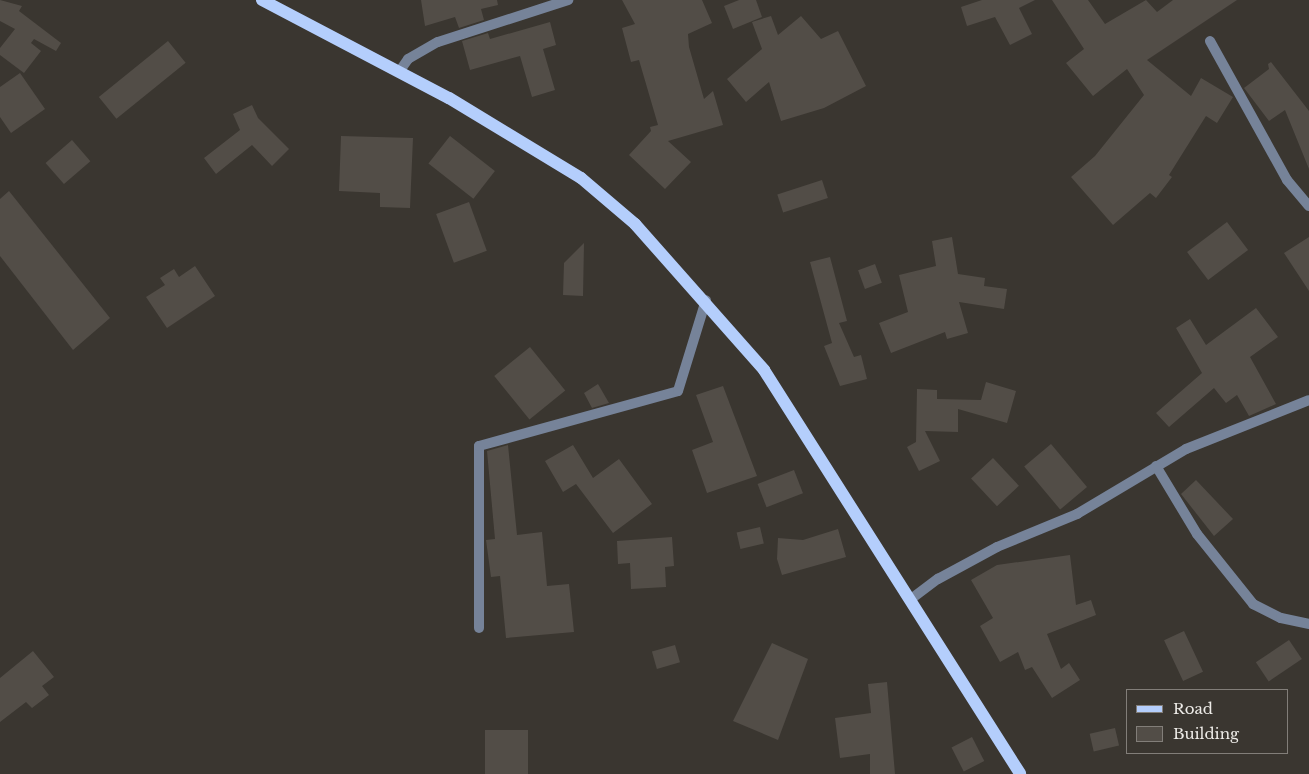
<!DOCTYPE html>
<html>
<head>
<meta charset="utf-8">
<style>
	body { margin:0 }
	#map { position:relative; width:1309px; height:774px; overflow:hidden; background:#3a3630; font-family:"Libre Baskerville",serif }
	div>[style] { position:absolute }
	.building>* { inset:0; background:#524d47; transform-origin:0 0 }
	.street>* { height:10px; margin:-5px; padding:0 5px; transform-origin:5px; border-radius:5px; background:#768399 }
	.primary>* { height:12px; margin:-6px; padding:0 6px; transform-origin:6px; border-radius:6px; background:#b4cefc }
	span { translate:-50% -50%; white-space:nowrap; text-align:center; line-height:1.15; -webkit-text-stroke:5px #3a3630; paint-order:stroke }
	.legend { position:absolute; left:1126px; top:689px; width:162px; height:65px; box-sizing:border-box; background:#3a3630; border:1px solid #827e79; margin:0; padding:6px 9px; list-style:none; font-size:15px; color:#edebe7 }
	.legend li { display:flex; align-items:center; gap:10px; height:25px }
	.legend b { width:25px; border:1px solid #827e79 }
</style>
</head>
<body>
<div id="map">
	<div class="building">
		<div style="clip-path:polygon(0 0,22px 6px,19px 11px,61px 43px,56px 51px,34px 39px,31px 43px,41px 51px,24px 73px,0 55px,0 48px,15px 29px,0 21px)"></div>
		<div style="clip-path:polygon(421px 0,497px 0,498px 5px,481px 9px,484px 20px,459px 28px,455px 17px,425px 26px)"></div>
		<div style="clip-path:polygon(622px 0,702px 0,712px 23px,688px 34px,689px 47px,704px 99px,713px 91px,723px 125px,668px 141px,691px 162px,665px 189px,629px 155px,651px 131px,650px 127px,658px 125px,639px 60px,631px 62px,622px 28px,635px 24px)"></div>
		<div style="clip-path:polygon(739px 0,756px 0,762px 17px,733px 29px,724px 6px)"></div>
		<div style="clip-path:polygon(982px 0,1035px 0,1019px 8px,1032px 34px,1010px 45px,995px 17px,967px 26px,961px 7px)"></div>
		<div style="clip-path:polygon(1052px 0,1088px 0,1105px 24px,1146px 0,1157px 12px,1173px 0,1237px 0,1147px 60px,1191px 96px,1201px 78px,1233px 97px,1217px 123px,1206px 116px,1169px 175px,1172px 177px,1156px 198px,1150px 193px,1113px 225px,1071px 177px,1095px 156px,1144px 95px,1127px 69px,1093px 96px,1066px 63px,1084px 49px)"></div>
		<div style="clip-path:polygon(771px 16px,778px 35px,801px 16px,821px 39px,838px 31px,866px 86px,824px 108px,781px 121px,769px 82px,746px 102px,727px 79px,762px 49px,752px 22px)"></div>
		<div style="clip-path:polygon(550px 22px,556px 45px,543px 49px,555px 90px,532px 97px,520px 56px,470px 70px,462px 41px,488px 33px,490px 39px)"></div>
		<div style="left:168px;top:41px;width:28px;height:89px;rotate:51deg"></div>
		<div style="clip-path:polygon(1271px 62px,1309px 111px,1309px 169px,1285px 110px,1269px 121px,1244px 88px,1269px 69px,1268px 64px)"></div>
		<div style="clip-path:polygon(20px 73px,45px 109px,11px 133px,0 117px,0 87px)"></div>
		<div style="clip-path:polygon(252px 105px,258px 118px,289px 149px,272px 166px,252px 145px,216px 174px,204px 158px,240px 130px,233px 114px)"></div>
		<div style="clip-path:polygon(341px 136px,413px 138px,410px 208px,380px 207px,380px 193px,339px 191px)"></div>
		<div style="left:450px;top:136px;width:57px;height:35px;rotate:38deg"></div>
		<div style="left:72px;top:140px;width:28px;height:35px;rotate:49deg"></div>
		<div style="left:822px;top:180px;width:19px;height:47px;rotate:72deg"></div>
		<div style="clip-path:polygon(9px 191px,110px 318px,73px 350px,0 256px,0 199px)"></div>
		<div style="left:469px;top:202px;width:52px;height:35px;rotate:70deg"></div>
		<div style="left:1227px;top:222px;width:35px;height:50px;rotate:53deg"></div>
		<div style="clip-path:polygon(952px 237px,958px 274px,985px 278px,984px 286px,1007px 289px,1004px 309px,959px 302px,968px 333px,947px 339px,945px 332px,891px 353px,879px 323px,908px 312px,899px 275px,936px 266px,932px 241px)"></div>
		<div style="clip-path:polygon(1309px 237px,1309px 291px,1284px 253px)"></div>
		<div style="clip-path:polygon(584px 243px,583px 296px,563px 295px,564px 263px)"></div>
		<div style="clip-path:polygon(830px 257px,847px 321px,839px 323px,854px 357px,861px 355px,867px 379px,840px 386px,824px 346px,832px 343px,810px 262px)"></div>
		<div style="left:875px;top:264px;width:20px;height:18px;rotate:70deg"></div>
		<div style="clip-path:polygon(195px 266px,215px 296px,167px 328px,146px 297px,165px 285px,160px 278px,174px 269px,179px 277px)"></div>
		<div style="clip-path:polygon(1256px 308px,1278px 337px,1250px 357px,1276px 404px,1249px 416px,1237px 395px,1226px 403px,1214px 388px,1169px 427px,1156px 413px,1202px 373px,1176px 328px,1190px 319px,1206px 345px)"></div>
		<div style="left:530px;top:347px;width:56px;height:46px;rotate:51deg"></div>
		<div style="clip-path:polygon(986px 382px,1016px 391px,1007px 423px,958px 409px,958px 432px,925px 431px,940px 461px,919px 471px,907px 447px,916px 442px,917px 389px,937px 390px,937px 399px,981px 400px)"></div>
		<div style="clip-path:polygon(598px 384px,609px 403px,592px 408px,584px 393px)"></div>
		<div style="clip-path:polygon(723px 386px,757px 476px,707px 493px,692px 450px,713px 442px,696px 395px)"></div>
		<div style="left:1051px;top:444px;width:56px;height:35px;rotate:50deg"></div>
		<div style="clip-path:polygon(508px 445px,517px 535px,542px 532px,547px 586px,569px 584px,574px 632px,506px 638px,500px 576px,491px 577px,486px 540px,495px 539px,487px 451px)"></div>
		<div style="clip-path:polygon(573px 445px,593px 478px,619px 459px,652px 504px,613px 533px,576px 484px,563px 492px,545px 461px)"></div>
		<div style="left:993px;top:458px;width:38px;height:30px;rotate:47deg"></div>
		<div style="left:794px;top:470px;width:25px;height:39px;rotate:69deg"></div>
		<div style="clip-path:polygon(1196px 480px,1233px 519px,1214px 536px,1181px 494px)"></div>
		<div style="left:760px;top:527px;width:17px;height:24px;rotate:77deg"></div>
		<div style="clip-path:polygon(838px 529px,846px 557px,782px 575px,777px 559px,778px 538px,803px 540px)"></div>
		<div style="clip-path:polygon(672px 537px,674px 566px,665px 567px,666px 587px,631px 589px,630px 563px,618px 564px,617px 541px)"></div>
		<div style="clip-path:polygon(1070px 555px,1076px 605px,1091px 600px,1096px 615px,1047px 634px,1061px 669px,1069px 663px,1080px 680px,1052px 698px,1032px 667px,1025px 670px,1018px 652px,1000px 662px,980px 626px,993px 618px,971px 580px,997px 565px)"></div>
		<div style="left:1184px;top:631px;width:45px;height:22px;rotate:65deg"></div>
		<div style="left:1289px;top:640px;width:23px;height:40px;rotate:56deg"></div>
		<div style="clip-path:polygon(772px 643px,808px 659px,778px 740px,733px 721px)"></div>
		<div style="left:675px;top:645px;width:18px;height:24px;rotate:74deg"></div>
		<div style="clip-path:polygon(33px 651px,54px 677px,42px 686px,49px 695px,32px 708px,26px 702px,0 722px,0 678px)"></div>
		<div style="clip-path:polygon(887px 682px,895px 774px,870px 774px,870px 754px,840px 758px,835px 718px,871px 713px,868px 684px)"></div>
		<div style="left:1115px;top:728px;width:18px;height:26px;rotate:77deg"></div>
		<div style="left:528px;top:730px;width:44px;height:43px;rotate:90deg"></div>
		<div style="left:972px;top:737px;width:27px;height:23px;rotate:63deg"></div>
	</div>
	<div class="street">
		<div style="left:1210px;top:41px;width:159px;rotate:61deg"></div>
		<div style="left:1287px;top:180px;width:34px;rotate:50deg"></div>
		<div style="left:399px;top:72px;width:16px;rotate:-55deg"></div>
		<div style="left:408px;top:59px;width:34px;rotate:-30deg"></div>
		<div style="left:438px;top:42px;width:137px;rotate:-17.9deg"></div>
		<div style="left:1156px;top:466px;width:79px;rotate:58.9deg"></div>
		<div style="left:1197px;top:534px;width:90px;rotate:51.3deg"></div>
		<div style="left:1253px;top:604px;width:31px;rotate:27deg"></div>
		<div style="left:1281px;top:618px;width:29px;rotate:12deg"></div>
		<div style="left:911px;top:599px;width:34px;rotate:-37deg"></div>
		<div style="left:938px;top:579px;width:67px;rotate:-28.5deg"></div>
		<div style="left:997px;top:547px;width:87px;rotate:-22.4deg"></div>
		<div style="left:1077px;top:514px;width:127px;rotate:-30.8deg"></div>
		<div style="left:1186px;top:449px;width:132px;rotate:-21.7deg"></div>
		<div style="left:479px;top:628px;width:182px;rotate:-90deg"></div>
		<div style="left:479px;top:446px;width:206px;rotate:-15.4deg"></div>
		<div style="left:678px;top:391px;width:95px;rotate:-72.9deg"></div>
	</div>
	<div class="primary">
		<div style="left:262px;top:0;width:211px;rotate:27.7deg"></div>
		<div style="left:449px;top:98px;width:154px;rotate:31.2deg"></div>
		<div style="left:581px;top:178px;width:71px;rotate:40.4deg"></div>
		<div style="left:635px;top:224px;width:195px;rotate:48.5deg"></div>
		<div style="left:764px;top:370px;width:478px;rotate:57.6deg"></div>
	</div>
	<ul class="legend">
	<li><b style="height:6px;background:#b4cefc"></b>Road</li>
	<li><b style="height:14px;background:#524d47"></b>Building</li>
	</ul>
</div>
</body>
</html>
